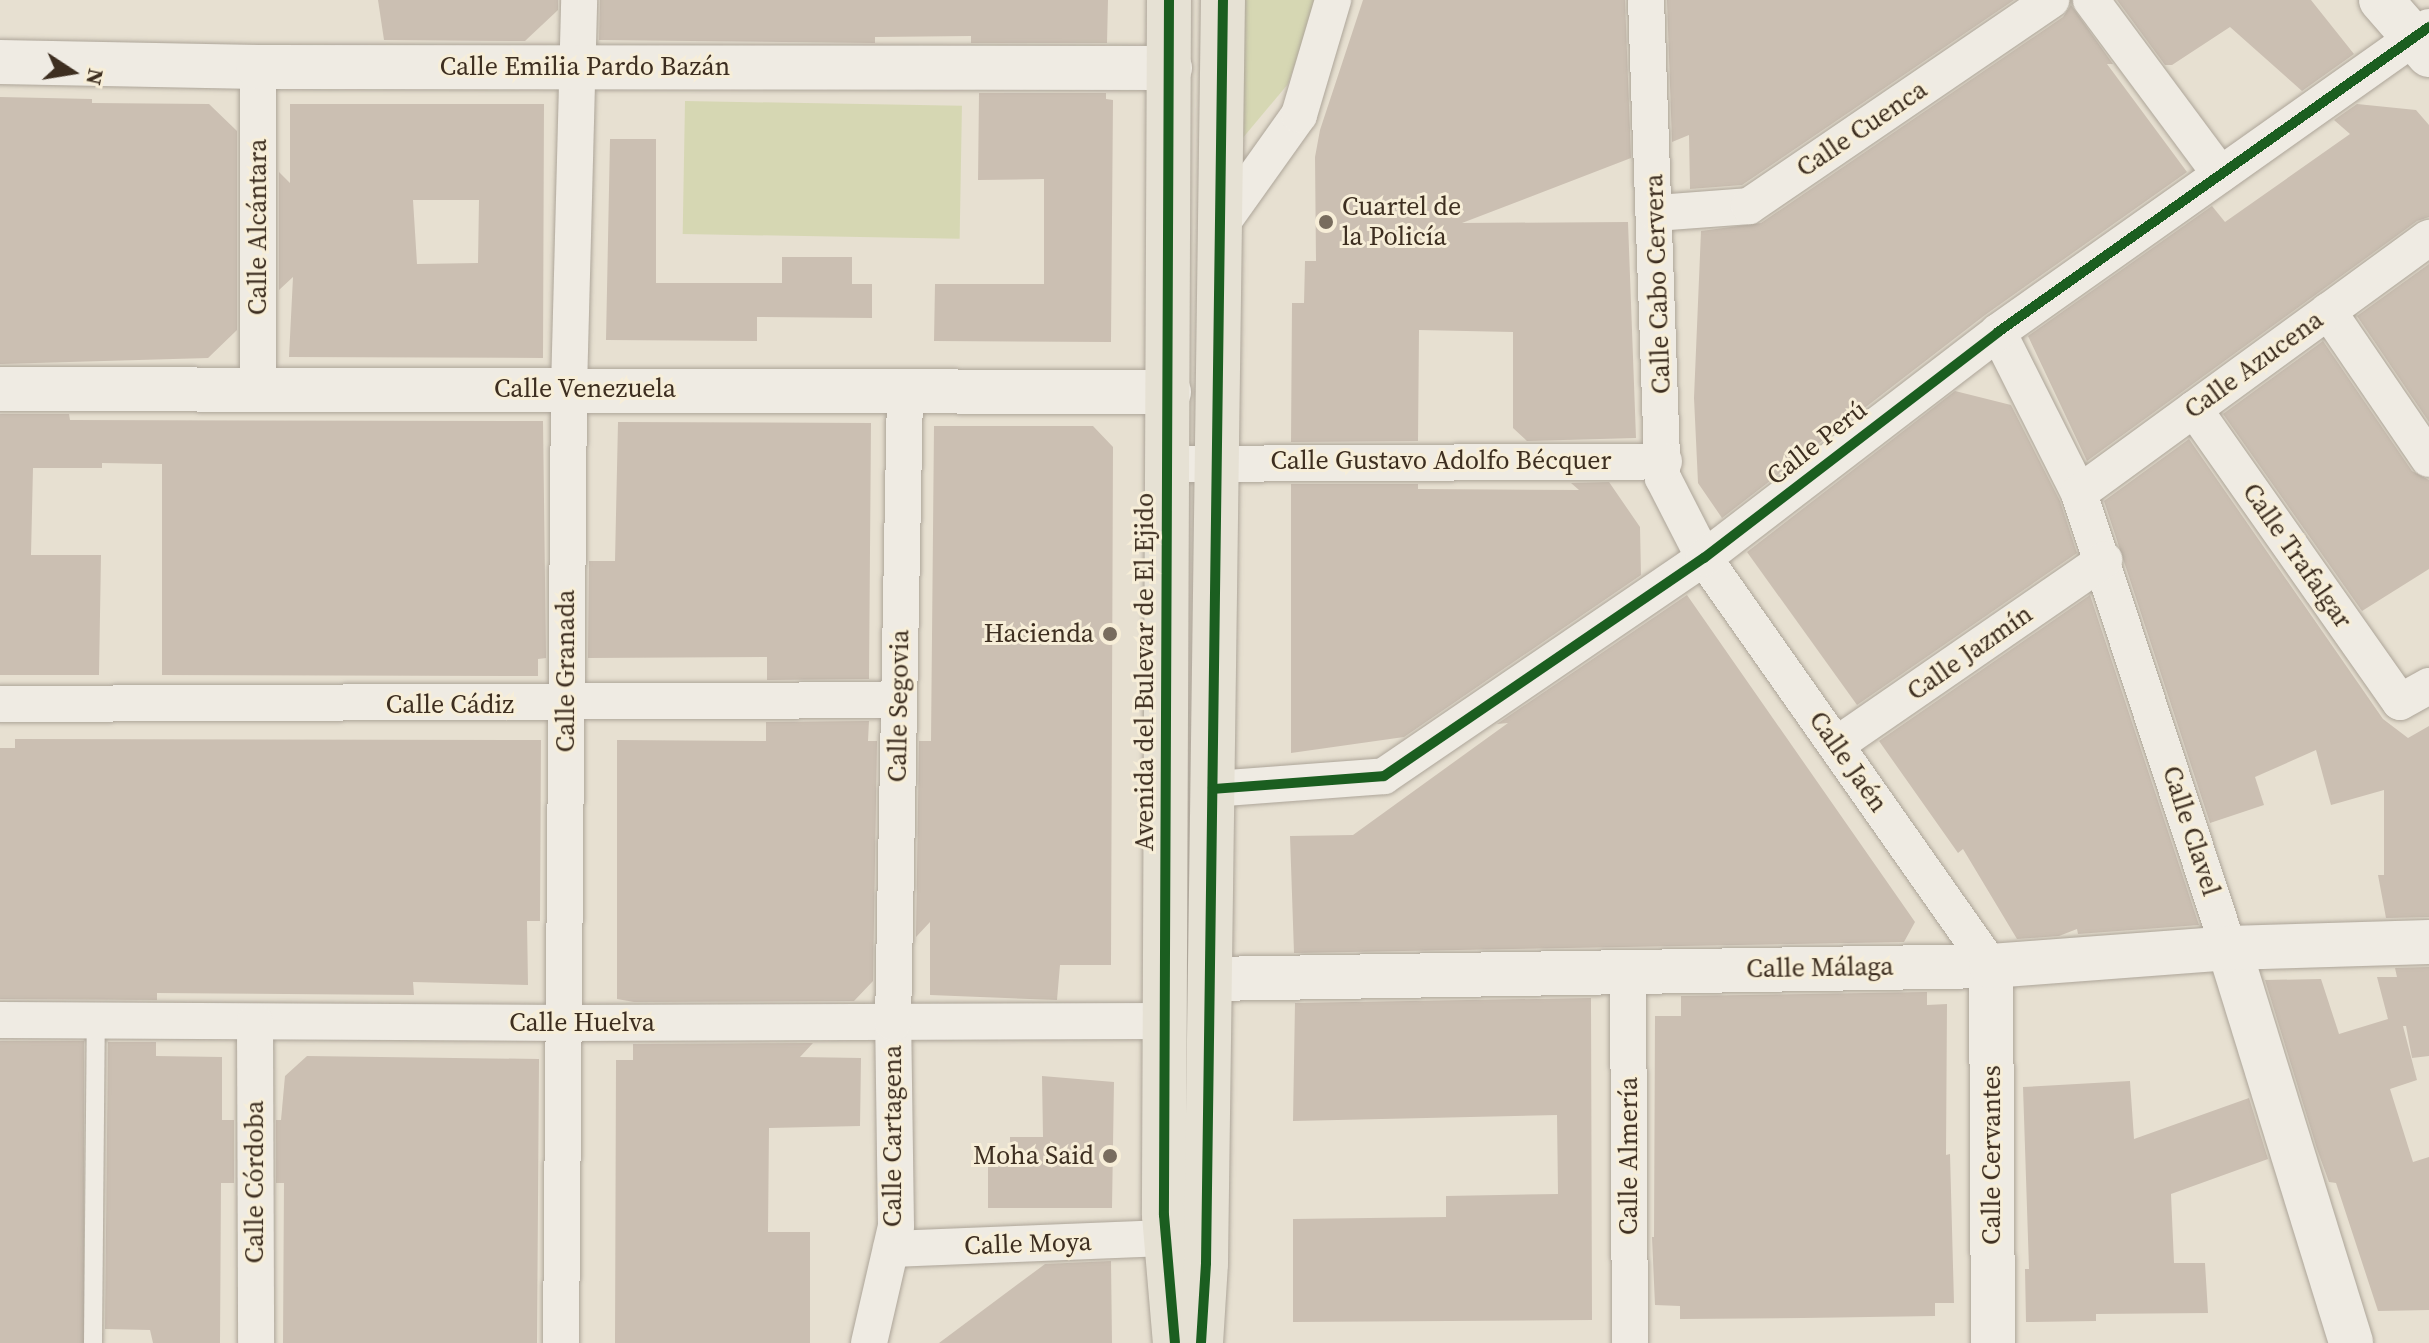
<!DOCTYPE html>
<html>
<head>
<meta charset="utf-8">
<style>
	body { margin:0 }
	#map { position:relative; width:2429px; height:1343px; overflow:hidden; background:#e7e0d1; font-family:"Source Serif 4",serif }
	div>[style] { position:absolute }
	.green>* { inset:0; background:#d6d7b3; transform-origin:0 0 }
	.building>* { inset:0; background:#cbbfb2; transform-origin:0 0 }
	.roads { filter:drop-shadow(0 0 2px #ada599) drop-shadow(0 0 2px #ada599) }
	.lane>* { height:18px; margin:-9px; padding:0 9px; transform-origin:9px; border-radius:9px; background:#efebe3 }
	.street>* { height:36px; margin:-18px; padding:0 18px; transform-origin:18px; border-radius:18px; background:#efebe3 }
	.secondary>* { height:44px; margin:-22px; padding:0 22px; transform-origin:22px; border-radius:22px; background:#efebe3 }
	.primary>* { height:44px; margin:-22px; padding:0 22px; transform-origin:22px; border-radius:22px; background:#e6e1d4 }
	.cycleway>* { height:10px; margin:-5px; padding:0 5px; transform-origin:5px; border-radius:5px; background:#1b5e20 }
	.dots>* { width:22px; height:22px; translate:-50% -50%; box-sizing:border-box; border:4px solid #f7eed8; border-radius:50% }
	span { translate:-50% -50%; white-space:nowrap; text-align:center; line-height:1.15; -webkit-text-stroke:6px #f7eed8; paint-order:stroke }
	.street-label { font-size:26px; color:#3d2e20 }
	.poi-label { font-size:26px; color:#3d2e20 }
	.left { translate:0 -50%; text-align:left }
	.right { translate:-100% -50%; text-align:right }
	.north { position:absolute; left:32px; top:32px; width:80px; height:80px; -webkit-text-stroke:6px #f7eed8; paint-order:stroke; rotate:102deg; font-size:22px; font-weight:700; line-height:32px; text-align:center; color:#3d2e20 }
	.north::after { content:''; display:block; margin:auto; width:28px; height:36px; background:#3d2e20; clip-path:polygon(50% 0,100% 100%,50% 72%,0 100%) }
</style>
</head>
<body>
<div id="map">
	<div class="green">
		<div style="clip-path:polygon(1228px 0,1317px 0,1288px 84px,1221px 164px)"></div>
		<div style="left:685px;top:101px;width:277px;height:133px;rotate:1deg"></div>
	</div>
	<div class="building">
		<div style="clip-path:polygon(378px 0,558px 0,558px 10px,525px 41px,384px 40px)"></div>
		<div style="clip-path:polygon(600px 0,1108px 0,1107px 43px,971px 43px,971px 36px,875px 37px,875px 43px,599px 40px)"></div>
		<div style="clip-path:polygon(1363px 0,1625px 0,1631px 158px,1462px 223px,1628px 222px,1636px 438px,1527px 441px,1513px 428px,1513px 332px,1419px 330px,1418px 441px,1291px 442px,1292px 303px,1304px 303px,1305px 261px,1316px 261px,1315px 157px,1320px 130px)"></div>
		<div style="clip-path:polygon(1667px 0,2014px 0,1742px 185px,1690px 189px,1689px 135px,1672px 142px)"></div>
		<div style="clip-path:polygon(2117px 0,2311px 0,2354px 54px,2302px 91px,2230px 27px,2172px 65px,2165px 65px)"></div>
		<div style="clip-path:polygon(2071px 5px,2113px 64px,2107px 64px,2187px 172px,1985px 315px,1722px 518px,1698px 483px,1694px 398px,1701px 231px,1761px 223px,2063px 17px)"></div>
		<div style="clip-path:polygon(979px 93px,1106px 93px,1106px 99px,1113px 100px,1111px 342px,934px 341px,935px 284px,1044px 284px,1044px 179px,978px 180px)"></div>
		<div style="clip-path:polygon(0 97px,92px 99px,92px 103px,209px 104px,237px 131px,237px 330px,208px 358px,0 364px)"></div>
		<div style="clip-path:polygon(evenodd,290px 104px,544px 104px,543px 358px,289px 357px,293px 277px,279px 290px,279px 172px,290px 183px,290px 104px,413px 200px,479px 200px,478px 263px,417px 264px,413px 200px)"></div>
		<div style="clip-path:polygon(2357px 104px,2416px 110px,2429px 125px,2429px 217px,2417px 221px,2087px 461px,2028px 336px,2212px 206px,2225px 222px,2350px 134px,2334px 120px)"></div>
		<div style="clip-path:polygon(610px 139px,656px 139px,656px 283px,782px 283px,782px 257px,852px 257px,852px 284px,872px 284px,872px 318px,757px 317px,757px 341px,606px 340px)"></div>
		<div style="clip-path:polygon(2429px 264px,2429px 422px,2357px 316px)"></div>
		<div style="clip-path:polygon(2323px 341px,2412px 471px,2429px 480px,2429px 569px,2362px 611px,2223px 414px)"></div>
		<div style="clip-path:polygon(1955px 391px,2011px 405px,2060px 501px,2077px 553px,1857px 705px,1747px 552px)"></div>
		<div style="clip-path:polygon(0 414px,69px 414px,70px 420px,543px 421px,546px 658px,538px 659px,538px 676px,162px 675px,162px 464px,102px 463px,102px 468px,33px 468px,31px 555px,101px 555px,99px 675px,0 675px)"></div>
		<div style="clip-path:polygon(618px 422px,871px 423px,869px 679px,767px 680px,767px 657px,588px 658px,589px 561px,615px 561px)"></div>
		<div style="clip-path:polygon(934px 426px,1093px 426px,1113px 447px,1111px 965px,1060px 965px,1057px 1000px,930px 995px,930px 922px,916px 937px,919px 741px,931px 741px)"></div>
		<div style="clip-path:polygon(2189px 439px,2383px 719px,2408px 738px,2429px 726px,2429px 917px,2386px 918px,2378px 875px,2384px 875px,2384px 790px,2331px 805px,2316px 750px,2255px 777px,2264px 805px,2210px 823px,2104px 501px)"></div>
		<div style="clip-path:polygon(1609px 482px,1640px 527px,1641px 575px,1404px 737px,1291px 753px,1291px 484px,1418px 484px,1418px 489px,1579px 490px,1571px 483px)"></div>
		<div style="clip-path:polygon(1687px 595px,1915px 922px,1904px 942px,1294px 953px,1290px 836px,1353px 835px,1508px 723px,1497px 724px)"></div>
		<div style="clip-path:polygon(2090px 595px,2199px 925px,2078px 934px,2077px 929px,2059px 936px,2017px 939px,1963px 849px,1958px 853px,1879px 741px)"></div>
		<div style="clip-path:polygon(869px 721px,868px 741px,877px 741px,873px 981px,854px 1001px,634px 1002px,617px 999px,617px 740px,766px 741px,766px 722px)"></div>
		<div style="clip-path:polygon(15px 739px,541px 740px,540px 921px,527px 921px,528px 985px,413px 982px,414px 995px,157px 993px,157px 1000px,0 999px,0 748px,15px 748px)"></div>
		<div style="clip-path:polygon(2429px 967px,2429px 1056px,2412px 1058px,2406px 1026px,2403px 1026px,2417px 1080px,2390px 1089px,2413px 1162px,2429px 1157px,2429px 1310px,2378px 1311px,2336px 1183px,2329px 1182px,2317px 1149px,2265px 980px,2321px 979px,2339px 1034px,2388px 1019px,2377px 977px,2397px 977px,2395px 968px)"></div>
		<div style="clip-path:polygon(1927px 992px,1927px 1005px,1947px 1004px,1946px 1155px,1950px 1154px,1954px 1303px,1935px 1303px,1935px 1316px,1803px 1318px,1680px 1319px,1680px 1306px,1655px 1305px,1652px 1237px,1654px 1237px,1655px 1016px,1681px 1016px,1681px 996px)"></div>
		<div style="clip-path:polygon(1591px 998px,1592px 1320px,1293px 1322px,1293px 1219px,1446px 1217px,1446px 1196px,1558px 1194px,1557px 1115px,1293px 1121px,1295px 1003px)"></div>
		<div style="left:0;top:1041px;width:84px;height:302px"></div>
		<div style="clip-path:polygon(108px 1042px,156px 1042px,156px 1056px,222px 1057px,222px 1120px,234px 1120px,234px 1183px,221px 1183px,220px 1343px,153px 1343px,150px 1330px,105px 1329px)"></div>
		<div style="clip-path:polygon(813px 1043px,800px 1057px,861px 1058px,860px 1126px,769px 1128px,768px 1232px,810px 1232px,810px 1343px,615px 1343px,616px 1060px,633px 1060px,633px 1044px)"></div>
		<div style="clip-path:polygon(307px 1056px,539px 1059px,537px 1343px,283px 1343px,284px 1183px,276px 1183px,276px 1120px,281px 1120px,285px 1076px)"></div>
		<div style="clip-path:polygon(1042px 1076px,1114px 1082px,1112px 1208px,988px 1208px,988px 1158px,1010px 1158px,1010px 1137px,1043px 1137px)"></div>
		<div style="clip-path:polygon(2130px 1081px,2134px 1139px,2249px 1098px,2268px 1159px,2171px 1194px,2174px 1263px,2205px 1263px,2208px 1313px,2096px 1314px,2096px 1321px,2026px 1322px,2025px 1269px,2029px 1269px,2023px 1087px)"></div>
		<div style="clip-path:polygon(1111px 1261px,1112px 1343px,939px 1343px,1045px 1264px)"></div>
	</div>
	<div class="roads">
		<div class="lane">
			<div style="left:93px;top:1343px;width:322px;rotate:-89.5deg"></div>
		</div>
		<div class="street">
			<div style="left:1646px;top:0;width:478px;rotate:88deg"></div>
			<div style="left:1663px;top:478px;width:90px;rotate:62.9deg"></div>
			<div style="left:1704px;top:558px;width:499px;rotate:54.9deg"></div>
			<div style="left:2091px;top:0;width:217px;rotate:53.4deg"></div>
			<div style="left:1656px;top:213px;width:93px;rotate:-4.3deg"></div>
			<div style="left:1749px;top:206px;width:366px;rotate:-34.3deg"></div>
			<div style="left:1220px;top:226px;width:136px;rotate:-54.6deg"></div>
			<div style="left:1299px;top:115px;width:120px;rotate:-73.5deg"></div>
			<div style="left:2328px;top:311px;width:179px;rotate:55.7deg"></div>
			<div style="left:1998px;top:332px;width:180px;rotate:63.3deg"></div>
			<div style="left:2079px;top:493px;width:479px;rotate:71.8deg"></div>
			<div style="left:258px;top:388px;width:321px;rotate:-90deg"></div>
			<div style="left:2194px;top:409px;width:358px;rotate:54.9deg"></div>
			<div style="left:2400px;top:702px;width:33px;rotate:-29deg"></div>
			<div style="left:1169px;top:464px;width:495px;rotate:-0.3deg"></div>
			<div style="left:2079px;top:493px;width:433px;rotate:-36.1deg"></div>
			<div style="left:0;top:704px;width:899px;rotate:-0.25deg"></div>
			<div style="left:1836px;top:745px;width:326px;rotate:-34.6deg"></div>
			<div style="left:1213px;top:789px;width:171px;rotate:-4.3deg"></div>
			<div style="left:1384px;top:776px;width:387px;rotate:-34.3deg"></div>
			<div style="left:1704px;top:558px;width:371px;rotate:-37.5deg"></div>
			<div style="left:1998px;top:332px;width:528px;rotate:-35.29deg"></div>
			<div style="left:1628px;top:970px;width:373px;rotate:89.7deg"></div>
			<div style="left:0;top:1020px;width:566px;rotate:0.3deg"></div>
			<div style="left:566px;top:1023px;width:599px;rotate:-0.19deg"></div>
			<div style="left:255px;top:1022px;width:321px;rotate:89.8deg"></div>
			<div style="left:891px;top:1249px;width:275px;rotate:-2.3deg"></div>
			<div style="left:561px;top:1343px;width:954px;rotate:-89.52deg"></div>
			<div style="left:569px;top:389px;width:389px;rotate:-88.5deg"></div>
			<div style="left:869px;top:1343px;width:120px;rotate:-77deg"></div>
			<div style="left:896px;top:1226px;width:203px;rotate:-90.8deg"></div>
			<div style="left:893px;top:1023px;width:633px;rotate:-88.91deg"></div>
		</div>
		<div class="secondary">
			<div style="left:2381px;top:0;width:73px;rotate:48.9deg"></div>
			<div style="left:0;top:62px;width:258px;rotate:1.1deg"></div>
			<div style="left:258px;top:67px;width:912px;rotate:0.06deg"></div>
			<div style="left:0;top:389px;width:1169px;rotate:0.15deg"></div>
			<div style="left:2229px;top:948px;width:413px;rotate:72.8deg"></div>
			<div style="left:1991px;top:966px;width:377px;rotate:89.7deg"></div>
			<div style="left:1210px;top:979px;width:781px;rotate:-0.95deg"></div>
			<div style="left:1991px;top:966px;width:239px;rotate:-4.3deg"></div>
			<div style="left:2229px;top:948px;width:200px;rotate:-1.7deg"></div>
		</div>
		<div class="primary">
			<div style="left:1169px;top:0;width:1215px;rotate:90.24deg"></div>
			<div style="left:1164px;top:1215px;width:128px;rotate:85.1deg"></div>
			<div style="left:1201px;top:1343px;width:80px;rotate:-86.4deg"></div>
			<div style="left:1206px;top:1263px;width:1263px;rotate:-89.23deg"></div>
		</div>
	</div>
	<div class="cycleway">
		<div style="left:1169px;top:0;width:1215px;rotate:90.24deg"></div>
		<div style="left:1164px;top:1215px;width:128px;rotate:85.1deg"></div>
		<div style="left:1213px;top:789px;width:171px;rotate:-4.3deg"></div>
		<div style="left:1384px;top:776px;width:387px;rotate:-34.3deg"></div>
		<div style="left:1704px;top:558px;width:371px;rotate:-37.5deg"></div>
		<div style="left:1998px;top:332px;width:528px;rotate:-35.29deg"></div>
		<div style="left:1201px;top:1343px;width:80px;rotate:-86.4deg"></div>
		<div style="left:1206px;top:1263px;width:1263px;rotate:-89.23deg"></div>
	</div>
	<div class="dots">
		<div style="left:1326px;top:222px;background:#786c5e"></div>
		<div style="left:1110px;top:634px;background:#786c5e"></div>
		<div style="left:1110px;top:1156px;background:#786c5e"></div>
	</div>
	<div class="street-label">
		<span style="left:585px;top:67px">Calle Emilia Pardo Bazán</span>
		<span style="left:1862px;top:129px;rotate:-34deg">Calle Cuenca</span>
		<span style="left:258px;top:227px;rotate:-90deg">Calle Alcántara</span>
		<span style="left:1658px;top:284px;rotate:-92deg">Calle Cabo Cervera</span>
		<span style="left:2254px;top:365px;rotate:-36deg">Calle Azucena</span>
		<span style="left:585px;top:389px">Calle Venezuela</span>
		<span style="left:1817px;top:443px;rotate:-38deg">Calle Perú</span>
		<span style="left:1441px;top:461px">Calle Gustavo Adolfo Bécquer</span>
		<span style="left:2297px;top:556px;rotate:55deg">Calle Trafalgar</span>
		<span style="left:1970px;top:653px;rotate:-35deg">Calle Jazmín</span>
		<span style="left:566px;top:671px;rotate:-90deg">Calle Granada</span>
		<span style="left:1145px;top:672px;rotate:-90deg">Avenida del Bulevar de El Ejido</span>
		<span style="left:450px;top:705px">Calle Cádiz</span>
		<span style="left:899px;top:706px;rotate:-89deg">Calle Segovia</span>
		<span style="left:1848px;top:762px;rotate:55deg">Calle Jaén</span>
		<span style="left:2191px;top:831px;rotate:72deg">Calle Clavel</span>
		<span style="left:1820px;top:968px;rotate:-1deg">Calle Málaga</span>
		<span style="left:582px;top:1023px">Calle Huelva</span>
		<span style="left:893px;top:1136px;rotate:-90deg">Calle Cartagena</span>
		<span style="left:1992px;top:1155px;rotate:-90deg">Calle Cervantes</span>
		<span style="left:1629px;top:1156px;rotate:-90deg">Calle Almería</span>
		<span style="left:255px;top:1182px;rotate:-90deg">Calle Córdoba</span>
		<span style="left:1028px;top:1244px;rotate:-2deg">Calle Moya</span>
	</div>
	<div class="poi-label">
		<span class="left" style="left:1342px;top:222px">Cuartel de<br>la Policía</span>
		<span class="right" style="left:1094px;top:634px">Hacienda</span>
		<span class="right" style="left:1094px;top:1156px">Moha Said</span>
	</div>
	<div class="north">N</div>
</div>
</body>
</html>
